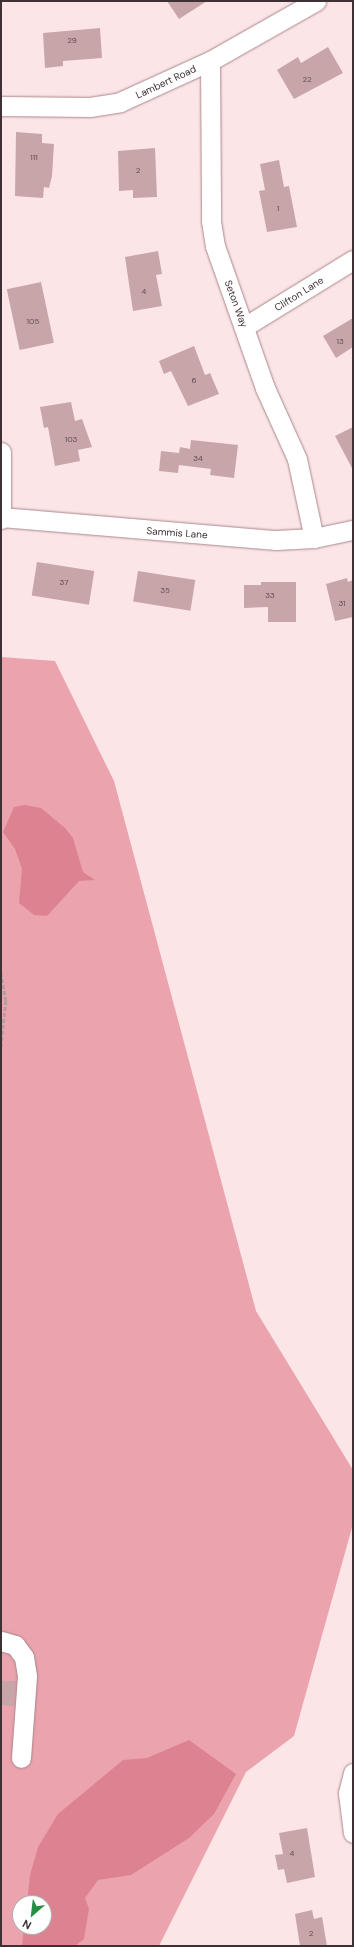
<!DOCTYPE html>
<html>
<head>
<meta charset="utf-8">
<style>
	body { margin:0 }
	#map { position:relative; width:354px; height:1947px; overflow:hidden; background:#fce5e7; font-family:"DM Sans",sans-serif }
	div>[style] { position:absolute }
	.green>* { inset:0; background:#eba4ae }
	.water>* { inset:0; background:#dd8290 }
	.building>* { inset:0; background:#c8a5a9; transform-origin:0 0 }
	.path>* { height:2.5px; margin-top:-1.25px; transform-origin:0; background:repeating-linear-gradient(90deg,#b29ea0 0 4px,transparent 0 6px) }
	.roads { filter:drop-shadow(0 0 1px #a9878b) drop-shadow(0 0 1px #a9878b) }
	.minor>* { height:19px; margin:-9.5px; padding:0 9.5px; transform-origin:9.5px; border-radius:9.5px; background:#fff }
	span { translate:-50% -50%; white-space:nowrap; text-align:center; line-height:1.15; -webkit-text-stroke:3px #fff; paint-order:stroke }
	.number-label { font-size:8px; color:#614e50 }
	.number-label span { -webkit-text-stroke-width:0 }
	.street-label { font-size:10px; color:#3f3133 }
	.frame { position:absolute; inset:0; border:2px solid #3f3133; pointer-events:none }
	.north { position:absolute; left:12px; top:1895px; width:40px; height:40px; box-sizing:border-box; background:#fff; border:1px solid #b2adad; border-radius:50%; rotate:208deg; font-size:11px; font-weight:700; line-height:16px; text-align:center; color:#3f3133 }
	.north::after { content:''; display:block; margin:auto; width:14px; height:18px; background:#268f46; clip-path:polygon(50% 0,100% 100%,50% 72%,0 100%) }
</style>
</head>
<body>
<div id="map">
	<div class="green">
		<div style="clip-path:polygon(evenodd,1px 657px,55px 661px,114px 781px,256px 1311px,353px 1470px,353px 1524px,294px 1736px,246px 1772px,159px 1946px,1px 1946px,1px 657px,20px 1903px,44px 1903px,44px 1927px,20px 1927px,20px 1903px)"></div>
	</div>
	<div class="water">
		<div style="clip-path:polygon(25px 805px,41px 808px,65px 828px,73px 838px,83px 872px,95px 880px,79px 881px,47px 916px,34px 915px,19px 903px,22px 869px,15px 849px,3px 832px,14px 807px)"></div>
		<div style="clip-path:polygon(189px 1740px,236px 1774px,214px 1814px,189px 1838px,131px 1875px,98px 1880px,85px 1898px,89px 1909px,84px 1939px,75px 1946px,22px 1946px,24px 1927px,44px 1927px,44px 1903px,27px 1903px,30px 1875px,38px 1847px,58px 1814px,123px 1760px,147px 1758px)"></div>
	</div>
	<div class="building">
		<div style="clip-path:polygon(167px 1px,207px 1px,179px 19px)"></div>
		<div style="clip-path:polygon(100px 28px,102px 58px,63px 61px,63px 66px,45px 68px,43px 33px)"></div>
		<div style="clip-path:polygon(328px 47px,343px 73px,294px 99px,277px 70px,298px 57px,301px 63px)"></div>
		<div style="clip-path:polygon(16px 132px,42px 134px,42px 143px,54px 144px,52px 176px,49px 188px,44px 187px,43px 198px,15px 196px)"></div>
		<div style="clip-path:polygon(155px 148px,157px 197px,133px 198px,133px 190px,119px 191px,118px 151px)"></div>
		<div style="clip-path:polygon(279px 160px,284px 187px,289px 186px,297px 227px,267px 232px,259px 191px,265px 190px,260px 164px)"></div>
		<div style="clip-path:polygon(158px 251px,162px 274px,156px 275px,162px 306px,133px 311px,125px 257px)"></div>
		<div style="left:41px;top:282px;width:62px;height:35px;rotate:78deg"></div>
		<div style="clip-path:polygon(353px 318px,353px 347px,336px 358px,323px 336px)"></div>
		<div style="clip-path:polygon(194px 346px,205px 375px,210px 373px,219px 394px,188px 406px,171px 371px,164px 374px,159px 361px)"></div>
		<div style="clip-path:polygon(71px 402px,75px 421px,82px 419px,92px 447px,78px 450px,80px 461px,55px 466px,48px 427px,44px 428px,40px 407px)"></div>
		<div style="clip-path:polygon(353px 427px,353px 470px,335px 436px)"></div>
		<div style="clip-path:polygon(191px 440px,238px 445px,234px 478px,210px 475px,211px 469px,179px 465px,178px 473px,159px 471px,161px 451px,179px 453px,180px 447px,190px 449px)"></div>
		<div style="left:37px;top:562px;width:58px;height:34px;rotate:9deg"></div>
		<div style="left:138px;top:571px;width:58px;height:31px;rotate:9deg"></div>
		<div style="clip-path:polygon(347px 578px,348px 582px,353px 580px,353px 617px,335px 621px,326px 584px)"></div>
		<div style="clip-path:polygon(261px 582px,296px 582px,296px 622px,268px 622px,268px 607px,244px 608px,244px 585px,261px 585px)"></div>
		<div style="clip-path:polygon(1px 1681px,16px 1681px,14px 1706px,1px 1705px)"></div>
		<div style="clip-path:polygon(307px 1828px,315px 1877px,287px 1883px,284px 1869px,278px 1870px,275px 1855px,283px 1854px,279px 1833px)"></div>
		<div style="clip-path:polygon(312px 1910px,314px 1919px,322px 1917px,327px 1946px,300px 1946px,295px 1914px)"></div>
	</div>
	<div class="path">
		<div style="left:1px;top:973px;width:28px;rotate:80deg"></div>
		<div style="left:6px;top:1001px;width:47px;rotate:96.1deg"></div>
	</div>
	<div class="roads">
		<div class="minor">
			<div style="left:210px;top:61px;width:160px;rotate:89.6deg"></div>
			<div style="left:211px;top:221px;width:25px;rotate:81deg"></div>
			<div style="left:215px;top:246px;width:151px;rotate:70.6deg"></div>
			<div style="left:265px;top:388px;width:78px;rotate:65.7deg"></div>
			<div style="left:297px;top:459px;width:81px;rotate:77.9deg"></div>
			<div style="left:1px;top:106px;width:89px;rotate:0.6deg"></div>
			<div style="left:90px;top:107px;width:30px;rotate:-9deg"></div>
			<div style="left:120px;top:102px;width:99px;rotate:-24.5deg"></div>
			<div style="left:210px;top:61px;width:122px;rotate:-29.5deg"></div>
			<div style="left:244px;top:327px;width:128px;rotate:-31.6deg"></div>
			<div style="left:1px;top:452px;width:67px;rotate:90deg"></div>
			<div style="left:1px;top:517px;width:276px;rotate:4.8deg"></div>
			<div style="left:276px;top:540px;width:38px;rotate:-3deg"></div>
			<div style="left:314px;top:538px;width:40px;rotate:-12deg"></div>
			<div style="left:1px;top:1641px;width:15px;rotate:16deg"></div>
			<div style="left:15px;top:1645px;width:15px;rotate:53deg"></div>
			<div style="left:24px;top:1657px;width:19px;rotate:81deg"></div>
			<div style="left:27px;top:1676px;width:82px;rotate:94.2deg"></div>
			<div style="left:353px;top:1773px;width:21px;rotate:104deg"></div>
			<div style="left:348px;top:1793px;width:40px;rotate:82.9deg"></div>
		</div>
	</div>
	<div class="number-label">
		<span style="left:72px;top:41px">29</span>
		<span style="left:307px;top:80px">22</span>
		<span style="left:34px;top:158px">111</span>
		<span style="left:138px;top:171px">2</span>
		<span style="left:278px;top:209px">1</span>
		<span style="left:144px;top:292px">4</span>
		<span style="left:33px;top:322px">105</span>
		<span style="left:340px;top:342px">13</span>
		<span style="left:194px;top:381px">6</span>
		<span style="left:71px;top:440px">103</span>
		<span style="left:198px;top:459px">34</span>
		<span style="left:64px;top:583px">37</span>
		<span style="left:165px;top:591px">35</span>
		<span style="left:270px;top:596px">33</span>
		<span style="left:342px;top:604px">31</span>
		<span style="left:292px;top:1854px">4</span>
		<span style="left:311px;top:1934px">2</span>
	</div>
	<div class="street-label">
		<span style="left:166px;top:82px;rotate:-25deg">Lambert Road</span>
		<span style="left:299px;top:294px;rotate:-32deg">Clifton Lane</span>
		<span style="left:236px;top:304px;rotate:70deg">Seton Way</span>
		<span style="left:177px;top:533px;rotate:4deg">Sammis Lane</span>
	</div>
	<div class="frame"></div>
	<div class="north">N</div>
</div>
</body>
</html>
